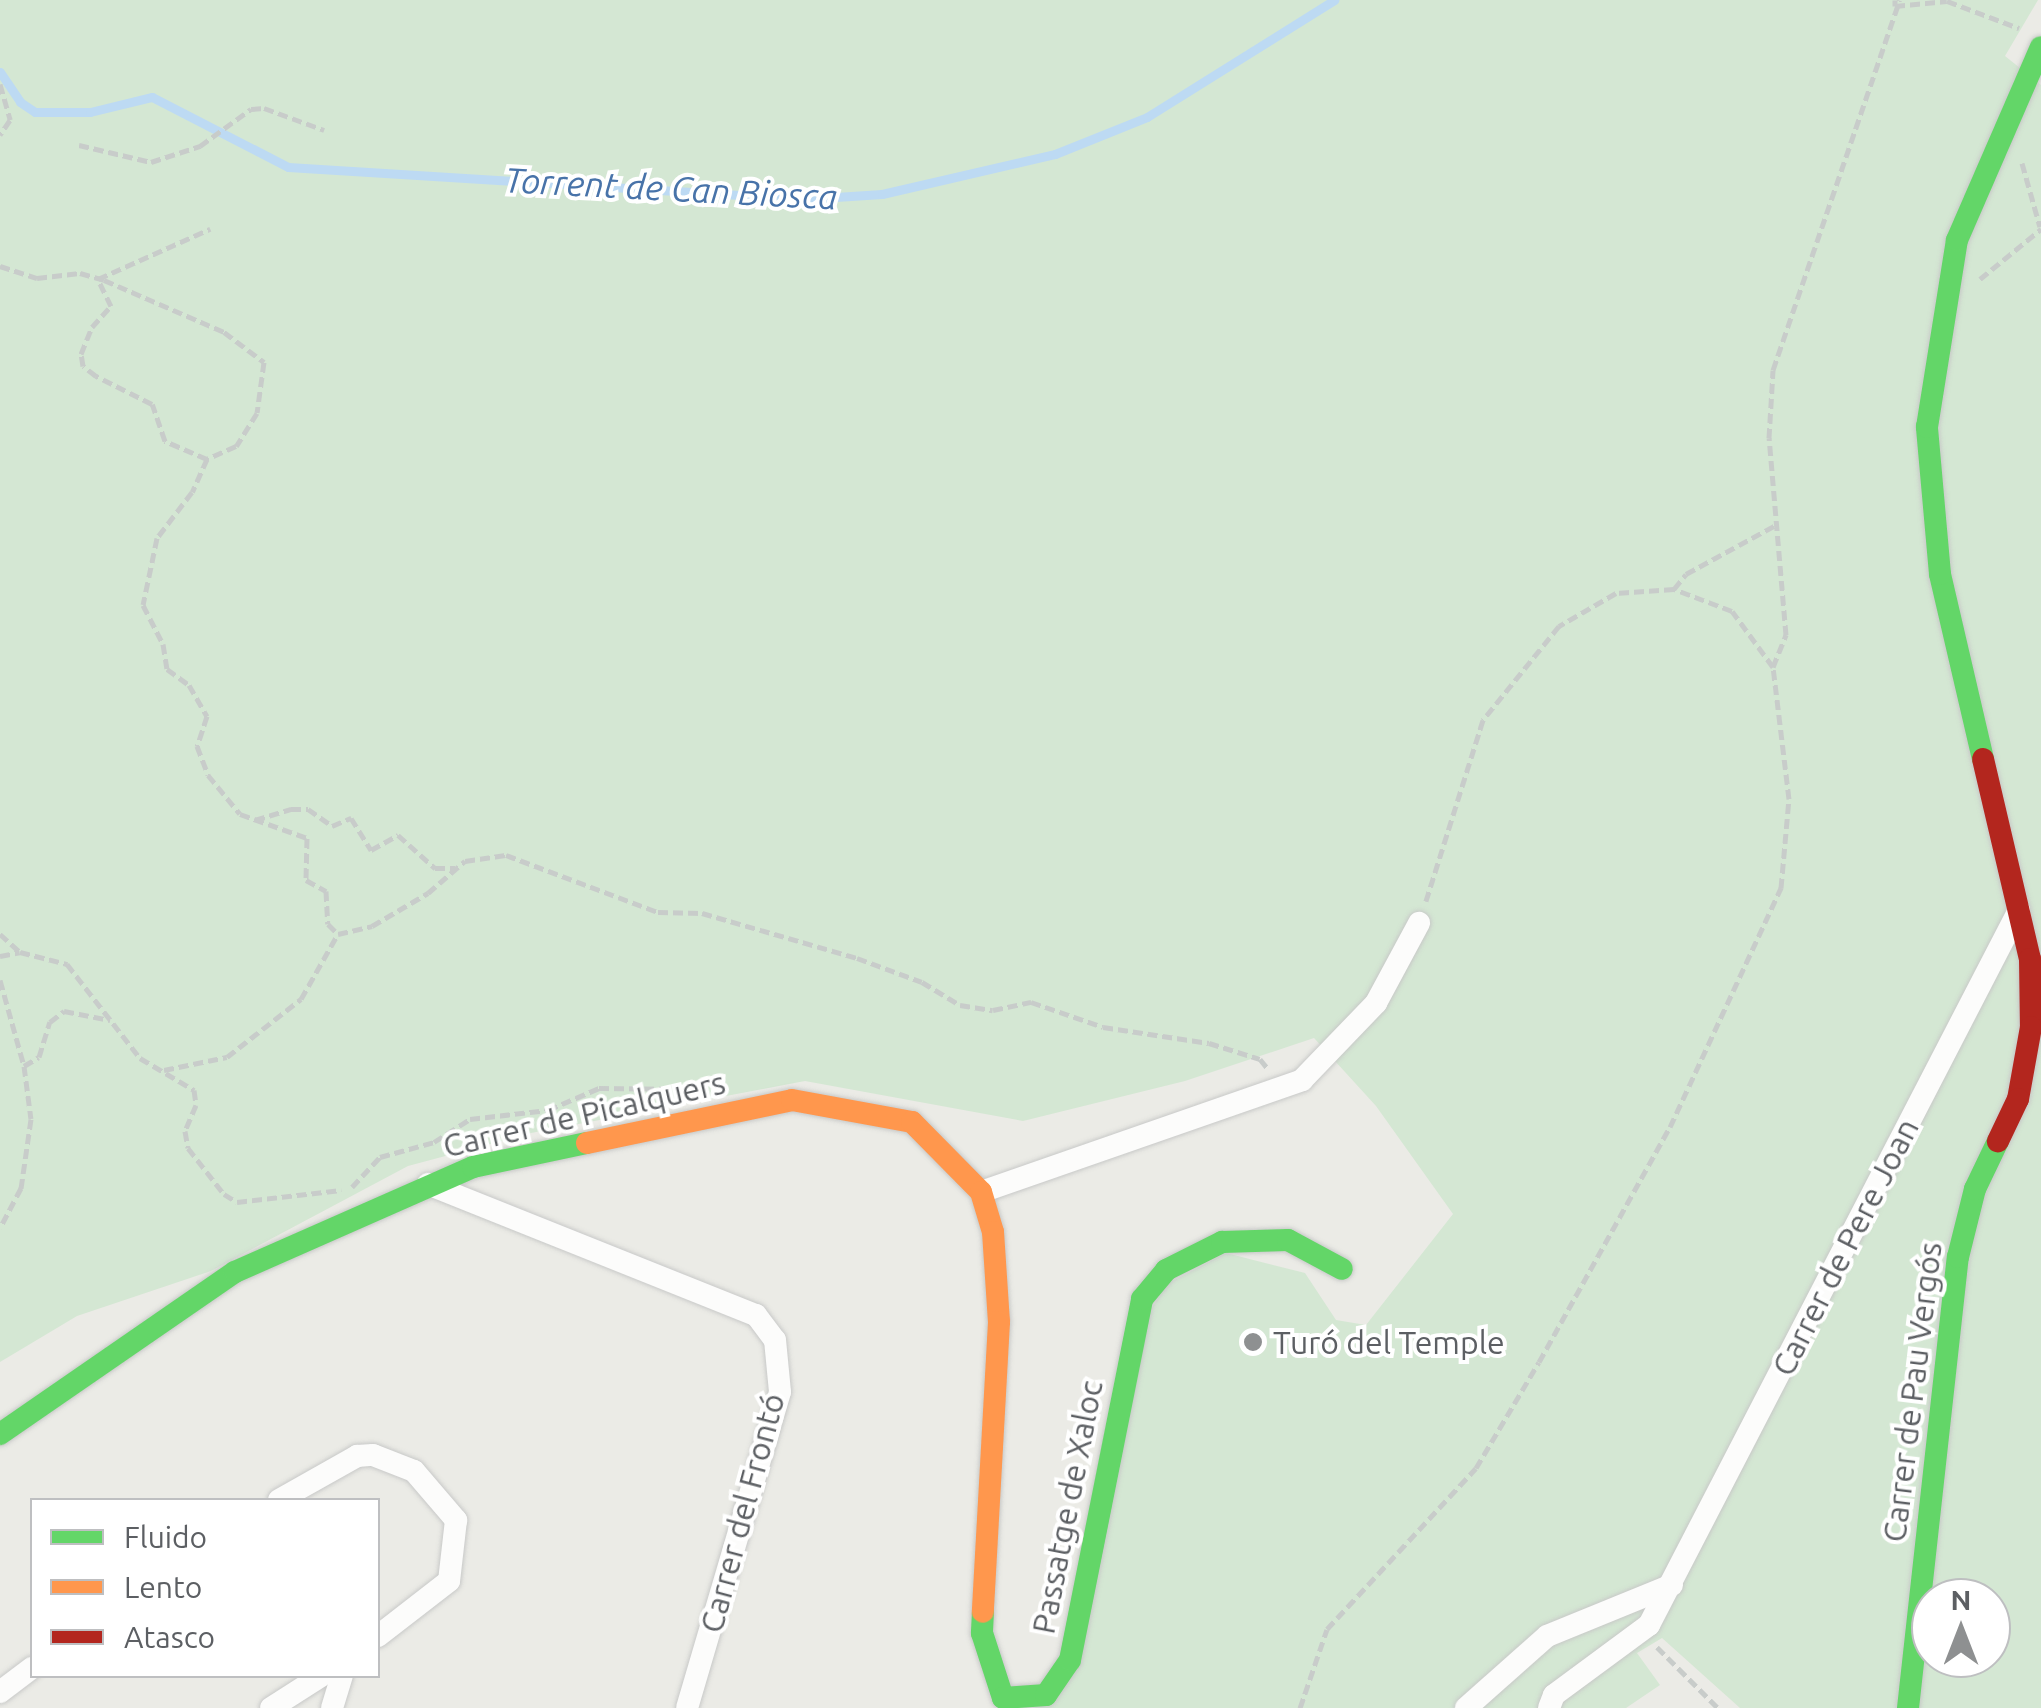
<!DOCTYPE html>
<html>
<head>
<meta charset="utf-8">
<style>
	body { margin:0 }
	#map { position:relative; width:2041px; height:1708px; overflow:hidden; background:#ebebe6; font-family:Ubuntu,sans-serif }
	div>[style] { position:absolute }
	.green>* { inset:0; background:#d4e7d3 }
	.stream>* { height:9px; margin:-4.5px; padding:0 4.5px; transform-origin:4.5px; border-radius:4.5px; background:#bddaf3 }
	.path>* { height:5px; margin-top:-2.5px; transform-origin:0; background:repeating-linear-gradient(90deg,#c8ccca 0 10px,transparent 0 15px) }
	.roads { filter:drop-shadow(0 0 2px #c8c9c8) drop-shadow(0 0 2px #c8c9c8) }
	.street>* { height:22px; margin:-11px; padding:0 11px; transform-origin:11px; border-radius:11px; background:#fcfcfb }
	.fast>* { height:22px; margin:-11px; padding:0 11px; transform-origin:11px; border-radius:11px; background:#63d668 }
	.slow>* { height:22px; margin:-11px; padding:0 11px; transform-origin:11px; border-radius:11px; background:#ff974d }
	.jam>* { height:22px; margin:-11px; padding:0 11px; transform-origin:11px; border-radius:11px; background:#b3261e }
	.dots>* { width:28px; height:28px; translate:-50% -50%; box-sizing:border-box; border:5px solid #fff; border-radius:50% }
	span { translate:-50% -50%; white-space:nowrap; text-align:center; line-height:1.15; -webkit-text-stroke:8px #fff; paint-order:stroke }
	.street-label { font-size:32px; color:#5c5f63 }
	.poi-label { font-size:32px; color:#5c5f63 }
	.left { translate:0 -50%; text-align:left }
	.water-label { font-size:35px; color:#4873a9; font-style:italic }
	.legend { position:absolute; left:30px; top:1498px; width:350px; height:180px; box-sizing:border-box; background:#fff; border:2px solid #bebfc1; margin:0; padding:12px 18px; list-style:none; font-size:30px; color:#5c5f63 }
	.legend li { display:flex; align-items:center; gap:20px; height:50px }
	.legend b { width:50px; border:2px solid #bebfc1 }
	.north { position:absolute; left:1911px; top:1578px; width:100px; height:100px; box-sizing:border-box; background:#fff; border:2px solid #bebfc1; border-radius:50%; rotate:0deg; font-size:28px; font-weight:700; line-height:40px; text-align:center; color:#5c5f63 }
	.north::after { content:''; display:block; margin:auto; width:35px; height:45px; background:#8e9091; clip-path:polygon(50% 0,100% 100%,50% 72%,0 100%) }
</style>
</head>
<body>
<div id="map">
	<div class="green">
		<div style="clip-path:polygon(evenodd,0 0,2038px 0,2005px 56px,2041px 85px,2041px 1708px,1740px 1708px,1662px 1638px,1637px 1653px,1660px 1685px,1626px 1708px,1034px 1708px,1062px 1688px,1145px 1319px,1167px 1284px,1226px 1253px,1305px 1273px,1336px 1320px,1366px 1325px,1453px 1214px,1376px 1106px,1314px 1038px,1185px 1081px,1023px 1121px,805px 1081px,531px 1133px,408px 1166px,211px 1271px,77px 1316px,0 1362px,0 0,1931px 1598px,1991px 1598px,1991px 1658px,1931px 1658px,1931px 1598px)"></div>
	</div>
	<div class="stream">
		<div style="left:0;top:72px;width:36px;rotate:56deg"></div>
		<div style="left:20px;top:102px;width:18px;rotate:34deg"></div>
		<div style="left:35px;top:112px;width:55px"></div>
		<div style="left:90px;top:112px;width:64px;rotate:-13.6deg"></div>
		<div style="left:152px;top:97px;width:153px;rotate:27.2deg"></div>
		<div style="left:288px;top:167px;width:518px;rotate:3.54deg"></div>
		<div style="left:805px;top:199px;width:77px;rotate:-3.7deg"></div>
		<div style="left:882px;top:194px;width:178px;rotate:-13deg"></div>
		<div style="left:1055px;top:154px;width:99px;rotate:-21.9deg"></div>
		<div style="left:1147px;top:117px;width:221px;rotate:-32deg"></div>
	</div>
	<div class="path">
		<div style="left:1895px;top:0;width:6px;rotate:90deg"></div>
		<div style="left:1895px;top:6px;width:52px;rotate:-5.5deg"></div>
		<div style="left:1947px;top:1px;width:77px;rotate:20.6deg"></div>
		<div style="left:0;top:84px;width:37px;rotate:74deg"></div>
		<div style="left:10px;top:120px;width:18px;rotate:124deg"></div>
		<div style="left:79px;top:145px;width:74px;rotate:13.3deg"></div>
		<div style="left:151px;top:162px;width:52px;rotate:-18.1deg"></div>
		<div style="left:200px;top:146px;width:63px;rotate:-36deg"></div>
		<div style="left:251px;top:109px;width:13px;rotate:-4deg"></div>
		<div style="left:264px;top:108px;width:64px;rotate:20.1deg"></div>
		<div style="left:2022px;top:163px;width:66px;rotate:74.3deg"></div>
		<div style="left:0;top:266px;width:39px;rotate:18deg"></div>
		<div style="left:37px;top:278px;width:43px;rotate:-6.6deg"></div>
		<div style="left:80px;top:273px;width:25px;rotate:16deg"></div>
		<div style="left:104px;top:280px;width:131px;rotate:23.4deg"></div>
		<div style="left:224px;top:332px;width:50px;rotate:36.9deg"></div>
		<div style="left:264px;top:362px;width:51px;rotate:97.8deg"></div>
		<div style="left:257px;top:413px;width:39px;rotate:122deg"></div>
		<div style="left:236px;top:446px;width:32px;rotate:156deg"></div>
		<div style="left:207px;top:459px;width:36px;rotate:114deg"></div>
		<div style="left:192px;top:492px;width:58px;rotate:127.3deg"></div>
		<div style="left:157px;top:538px;width:68px;rotate:101.8deg"></div>
		<div style="left:143px;top:605px;width:44px;rotate:62.9deg"></div>
		<div style="left:163px;top:644px;width:25px;rotate:81deg"></div>
		<div style="left:167px;top:669px;width:27px;rotate:36deg"></div>
		<div style="left:189px;top:685px;width:36px;rotate:60deg"></div>
		<div style="left:207px;top:716px;width:32px;rotate:108deg"></div>
		<div style="left:197px;top:746px;width:31px;rotate:69deg"></div>
		<div style="left:208px;top:775px;width:50px;rotate:50.6deg"></div>
		<div style="left:240px;top:814px;width:71px;rotate:19.7deg"></div>
		<div style="left:307px;top:838px;width:42px;rotate:91.4deg"></div>
		<div style="left:306px;top:880px;width:23px;rotate:29deg"></div>
		<div style="left:326px;top:891px;width:33px;rotate:87deg"></div>
		<div style="left:328px;top:924px;width:14px;rotate:45deg"></div>
		<div style="left:338px;top:934px;width:35px;rotate:-13deg"></div>
		<div style="left:372px;top:926px;width:65px;rotate:-30.5deg"></div>
		<div style="left:428px;top:893px;width:49px;rotate:-40.9deg"></div>
		<div style="left:465px;top:861px;width:41px;rotate:-8.3deg"></div>
		<div style="left:506px;top:855px;width:162px;rotate:20.6deg"></div>
		<div style="left:658px;top:912px;width:44px;rotate:1.3deg"></div>
		<div style="left:702px;top:913px;width:161px;rotate:16.2deg"></div>
		<div style="left:857px;top:958px;width:69px;rotate:20.3deg"></div>
		<div style="left:922px;top:982px;width:44px;rotate:31.2deg"></div>
		<div style="left:960px;top:1005px;width:33px;rotate:9deg"></div>
		<div style="left:993px;top:1010px;width:39px;rotate:-12deg"></div>
		<div style="left:1031px;top:1002px;width:76px;rotate:19.1deg"></div>
		<div style="left:1103px;top:1027px;width:107px;rotate:8.6deg"></div>
		<div style="left:1209px;top:1043px;width:53px;rotate:17.4deg"></div>
		<div style="left:1260px;top:1059px;width:13px;rotate:51deg"></div>
		<div style="left:1980px;top:279px;width:79px;rotate:-39.3deg"></div>
		<div style="left:207px;top:459px;width:46px;rotate:-156.8deg"></div>
		<div style="left:165px;top:441px;width:39px;rotate:-109deg"></div>
		<div style="left:152px;top:404px;width:63px;rotate:-153.4deg"></div>
		<div style="left:96px;top:376px;width:16px;rotate:-142deg"></div>
		<div style="left:83px;top:366px;width:12px;rotate:-99deg"></div>
		<div style="left:81px;top:354px;width:29px;rotate:-68deg"></div>
		<div style="left:92px;top:327px;width:28px;rotate:-48deg"></div>
		<div style="left:111px;top:306px;width:30px;rotate:-116deg"></div>
		<div style="left:98px;top:279px;width:123px;rotate:-24.1deg"></div>
		<div style="left:1674px;top:589px;width:19px;rotate:-51deg"></div>
		<div style="left:1686px;top:574px;width:102px;rotate:-28.6deg"></div>
		<div style="left:1773px;top:667px;width:35px;rotate:-68deg"></div>
		<div style="left:1786px;top:635px;width:198px;rotate:-94.9deg"></div>
		<div style="left:1769px;top:438px;width:68px;rotate:-86.6deg"></div>
		<div style="left:1773px;top:370px;width:391px;rotate:-71.1deg"></div>
		<div style="left:255px;top:820px;width:38px;rotate:-17deg"></div>
		<div style="left:291px;top:809px;width:17px"></div>
		<div style="left:308px;top:809px;width:29px;rotate:35deg"></div>
		<div style="left:332px;top:826px;width:21px;rotate:-23deg"></div>
		<div style="left:351px;top:818px;width:38px;rotate:58deg"></div>
		<div style="left:371px;top:850px;width:31px;rotate:-29deg"></div>
		<div style="left:398px;top:835px;width:50px;rotate:41.7deg"></div>
		<div style="left:435px;top:868px;width:20px"></div>
		<div style="left:0;top:934px;width:27px;rotate:42deg"></div>
		<div style="left:20px;top:952px;width:49px;rotate:14.3deg"></div>
		<div style="left:67px;top:964px;width:119px;rotate:52.2deg"></div>
		<div style="left:140px;top:1058px;width:63px;rotate:30.7deg"></div>
		<div style="left:194px;top:1090px;width:15px;rotate:82deg"></div>
		<div style="left:196px;top:1105px;width:28px;rotate:113deg"></div>
		<div style="left:185px;top:1131px;width:17px;rotate:80deg"></div>
		<div style="left:188px;top:1148px;width:58px;rotate:52deg"></div>
		<div style="left:224px;top:1194px;width:15px;rotate:32deg"></div>
		<div style="left:237px;top:1202px;width:105px;rotate:-6.6deg"></div>
		<div style="left:0;top:956px;width:20px;rotate:-11deg"></div>
		<div style="left:0;top:980px;width:89px;rotate:74.4deg"></div>
		<div style="left:24px;top:1066px;width:53px;rotate:82.5deg"></div>
		<div style="left:31px;top:1119px;width:70px;rotate:98.2deg"></div>
		<div style="left:21px;top:1188px;width:45px;rotate:117.7deg"></div>
		<div style="left:24px;top:1066px;width:17px;rotate:-31deg"></div>
		<div style="left:39px;top:1057px;width:37px;rotate:-73deg"></div>
		<div style="left:50px;top:1022px;width:18px;rotate:-38deg"></div>
		<div style="left:64px;top:1011px;width:47px;rotate:11.1deg"></div>
		<div style="left:164px;top:1070px;width:64px;rotate:-11.7deg"></div>
		<div style="left:227px;top:1057px;width:94px;rotate:-38.1deg"></div>
		<div style="left:301px;top:999px;width:75px;rotate:-60.4deg"></div>
		<div style="left:352px;top:1187px;width:41px;rotate:-47deg"></div>
		<div style="left:380px;top:1157px;width:56px;rotate:-15.5deg"></div>
		<div style="left:434px;top:1142px;width:43px;rotate:-32.6deg"></div>
		<div style="left:470px;top:1119px;width:79px;rotate:-6.6deg"></div>
		<div style="left:548px;top:1110px;width:56px;rotate:-23.3deg"></div>
		<div style="left:599px;top:1088px;width:89px;rotate:0.6deg"></div>
		<div style="left:1657px;top:1647px;width:86px;rotate:45deg"></div>
		<div style="left:1300px;top:1708px;width:83px;rotate:-71.1deg"></div>
		<div style="left:1327px;top:1629px;width:219px;rotate:-47.2deg"></div>
		<div style="left:1476px;top:1468px;width:123px;rotate:-59.3deg"></div>
		<div style="left:1539px;top:1362px;width:269px;rotate:-60.9deg"></div>
		<div style="left:1670px;top:1127px;width:264px;rotate:-65.1deg"></div>
		<div style="left:1781px;top:888px;width:89px;rotate:-84.9deg"></div>
		<div style="left:1789px;top:799px;width:133px;rotate:-96.9deg"></div>
		<div style="left:1773px;top:667px;width:69px;rotate:-126.2deg"></div>
		<div style="left:1732px;top:611px;width:62px;rotate:-159.2deg"></div>
		<div style="left:1674px;top:589px;width:58px;rotate:176.1deg"></div>
		<div style="left:1616px;top:593px;width:66px;rotate:149.9deg"></div>
		<div style="left:1559px;top:626px;width:121px;rotate:129deg"></div>
		<div style="left:1483px;top:720px;width:190px;rotate:107.5deg"></div>
	</div>
	<div class="roads">
		<div class="street">
			<div style="left:428px;top:1184px;width:353px;rotate:21.8deg"></div>
			<div style="left:756px;top:1315px;width:31px;rotate:53deg"></div>
			<div style="left:775px;top:1340px;width:52px;rotate:84.5deg"></div>
			<div style="left:780px;top:1392px;width:329px;rotate:106.4deg"></div>
			<div style="left:981px;top:1192px;width:340px;rotate:-19.2deg"></div>
			<div style="left:1302px;top:1080px;width:107px;rotate:-46.1deg"></div>
			<div style="left:1376px;top:1003px;width:91px;rotate:-61.7deg"></div>
			<div style="left:279px;top:1500px;width:90px;rotate:-29.4deg"></div>
			<div style="left:357px;top:1456px;width:16px;rotate:-4deg"></div>
			<div style="left:373px;top:1455px;width:44px;rotate:21.3deg"></div>
			<div style="left:414px;top:1471px;width:65px;rotate:49.4deg"></div>
			<div style="left:456px;top:1520px;width:61px;rotate:96.5deg"></div>
			<div style="left:449px;top:1581px;width:90px;rotate:142.2deg"></div>
			<div style="left:0;top:1692px;width:40px;rotate:-37deg"></div>
			<div style="left:271px;top:1708px;width:59px;rotate:-32.6deg"></div>
			<div style="left:332px;top:1708px;width:34px;rotate:-73deg"></div>
			<div style="left:1466px;top:1708px;width:108px;rotate:-41.6deg"></div>
			<div style="left:1547px;top:1636px;width:135px;rotate:-22.2deg"></div>
			<div style="left:1549px;top:1708px;width:14px;rotate:-69deg"></div>
			<div style="left:1554px;top:1695px;width:118px;rotate:-36.4deg"></div>
			<div style="left:1649px;top:1625px;width:805px;rotate:-62.64deg"></div>
		</div>
		<div class="fast">
			<div style="left:1983px;top:759px;width:190px;rotate:-103.1deg"></div>
			<div style="left:1940px;top:574px;width:148px;rotate:-95.1deg"></div>
			<div style="left:1927px;top:427px;width:189px;rotate:-80.9deg"></div>
			<div style="left:1957px;top:240px;width:210px;rotate:-66.5deg"></div>
			<div style="left:0;top:1434px;width:285px;rotate:-34.6deg"></div>
			<div style="left:235px;top:1272px;width:260px;rotate:-23.8deg"></div>
			<div style="left:473px;top:1167px;width:116px;rotate:-11.9deg"></div>
			<div style="left:983px;top:1612px;width:21px;rotate:93deg"></div>
			<div style="left:982px;top:1633px;width:68px;rotate:72.1deg"></div>
			<div style="left:1003px;top:1698px;width:43px;rotate:-4deg"></div>
			<div style="left:1046px;top:1695px;width:42px;rotate:-55.6deg"></div>
			<div style="left:1070px;top:1660px;width:368px;rotate:-78.7deg"></div>
			<div style="left:1142px;top:1299px;width:38px;rotate:-50deg"></div>
			<div style="left:1166px;top:1270px;width:63px;rotate:-26.6deg"></div>
			<div style="left:1222px;top:1242px;width:66px;rotate:-1.7deg"></div>
			<div style="left:1288px;top:1240px;width:61px;rotate:28.2deg"></div>
			<div style="left:1908px;top:1708px;width:454px;rotate:-83.7deg"></div>
			<div style="left:1958px;top:1257px;width:70px;rotate:-76deg"></div>
			<div style="left:1975px;top:1189px;width:53px;rotate:-64.4deg"></div>
		</div>
		<div class="slow">
			<div style="left:587px;top:1143px;width:209px;rotate:-11.8deg"></div>
			<div style="left:792px;top:1100px;width:122px;rotate:10.4deg"></div>
			<div style="left:912px;top:1122px;width:98px;rotate:45.4deg"></div>
			<div style="left:981px;top:1192px;width:42px;rotate:73.3deg"></div>
			<div style="left:993px;top:1232px;width:90px;rotate:86.2deg"></div>
			<div style="left:999px;top:1322px;width:290px;rotate:93.2deg"></div>
		</div>
		<div class="jam">
			<div style="left:1983px;top:759px;width:205px;rotate:76.8deg"></div>
			<div style="left:2030px;top:959px;width:68px;rotate:89.2deg"></div>
			<div style="left:2031px;top:1027px;width:73px;rotate:100.2deg"></div>
			<div style="left:2018px;top:1099px;width:47px;rotate:115.5deg"></div>
		</div>
	</div>
	<div class="dots">
		<div style="left:1253px;top:1342px;background:#8e9091"></div>
	</div>
	<div class="street-label">
		<span style="left:584px;top:1114px;rotate:-13deg">Carrer de Picalquers</span>
		<span style="left:1845px;top:1247px;rotate:-63deg">Carrer de Pere Joan</span>
		<span style="left:1912px;top:1392px;rotate:-83deg">Carrer de Pau Vergós</span>
		<span style="left:1067px;top:1507px;rotate:-79deg">Passatge de Xaloc</span>
		<span style="left:742px;top:1513px;rotate:-75deg">Carrer del Frontó</span>
	</div>
	<div class="poi-label">
		<span class="left" style="left:1273px;top:1342px">Turó del Temple</span>
	</div>
	<div class="water-label">
		<span style="left:671px;top:188px;rotate:3deg">Torrent de Can Biosca</span>
	</div>
	<ul class="legend">
	<li><b style="height:12px;background:#63d668"></b>Fluido</li>
	<li><b style="height:12px;background:#ff974d"></b>Lento</li>
	<li><b style="height:12px;background:#b3261e"></b>Atasco</li>
	</ul>
	<div class="north">N</div>
</div>
</body>
</html>
